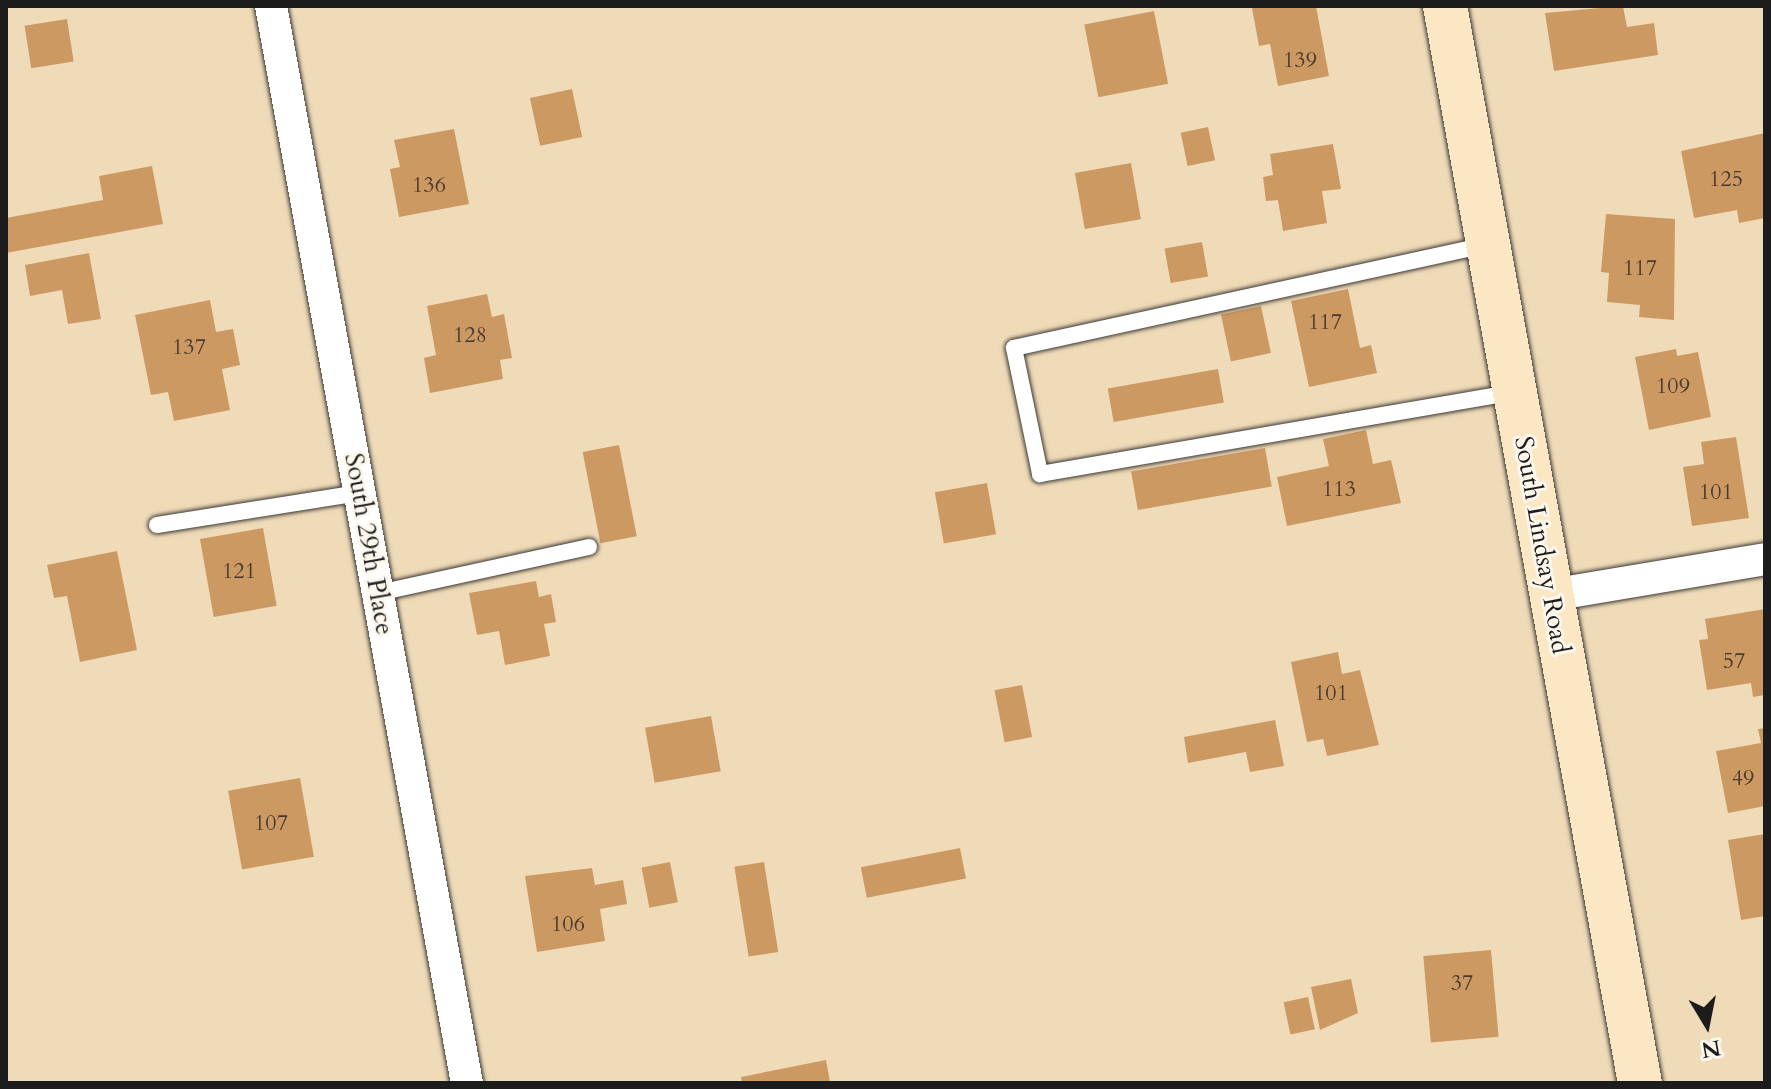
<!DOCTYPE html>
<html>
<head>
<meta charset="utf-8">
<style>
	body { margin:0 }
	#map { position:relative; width:1771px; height:1089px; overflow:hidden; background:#f0dbb9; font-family:Cardo,serif }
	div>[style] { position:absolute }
	.building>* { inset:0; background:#cd9963; transform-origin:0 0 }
	.roads { filter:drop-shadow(0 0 2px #3c3934) drop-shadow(0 0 2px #3c3934) }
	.lane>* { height:16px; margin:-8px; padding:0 8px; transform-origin:8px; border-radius:8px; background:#fff }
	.street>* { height:32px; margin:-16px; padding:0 16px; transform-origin:16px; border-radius:16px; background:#fff }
	.secondary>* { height:44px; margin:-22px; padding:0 22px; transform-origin:22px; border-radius:22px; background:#fbe7c3 }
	span { translate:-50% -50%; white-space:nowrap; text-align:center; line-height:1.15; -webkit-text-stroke:6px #fbf7ec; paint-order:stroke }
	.number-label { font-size:22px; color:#483b2e }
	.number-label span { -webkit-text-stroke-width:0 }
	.street-label { font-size:26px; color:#1c1c1c }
	.frame { position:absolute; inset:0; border:8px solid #1c1c1c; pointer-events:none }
	.north { position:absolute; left:1667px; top:985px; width:80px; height:80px; -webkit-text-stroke:6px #fbf7ec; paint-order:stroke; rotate:170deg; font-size:22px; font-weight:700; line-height:32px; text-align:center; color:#1c1c1c }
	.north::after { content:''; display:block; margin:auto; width:28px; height:36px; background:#1c1c1c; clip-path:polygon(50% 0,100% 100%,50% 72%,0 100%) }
</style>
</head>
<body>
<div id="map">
	<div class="building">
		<div style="clip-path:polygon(1261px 6px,1316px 6px,1329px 76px,1278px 86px,1270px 44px,1259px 46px,1252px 8px)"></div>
		<div style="clip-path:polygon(1623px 6px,1627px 27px,1654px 23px,1658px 55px,1554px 71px,1545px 13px)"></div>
		<div style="left:1154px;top:11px;width:74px;height:71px;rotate:79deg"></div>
		<div style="left:67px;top:19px;width:43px;height:43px;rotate:81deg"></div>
		<div style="left:572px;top:89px;width:49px;height:43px;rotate:78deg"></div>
		<div style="left:1208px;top:127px;width:34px;height:28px;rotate:78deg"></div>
		<div style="clip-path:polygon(454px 129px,469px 204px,399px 217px,390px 169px,400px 167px,394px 140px)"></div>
		<div style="clip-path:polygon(1765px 133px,1765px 218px,1739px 223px,1737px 210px,1694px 218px,1681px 151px)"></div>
		<div style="clip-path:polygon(1333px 144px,1341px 189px,1322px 191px,1327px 223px,1283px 231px,1278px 200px,1266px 201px,1263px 177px,1273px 175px,1270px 154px)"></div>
		<div style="left:1131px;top:163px;width:57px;height:57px;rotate:80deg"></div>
		<div style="clip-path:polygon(152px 166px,163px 224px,6px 253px,6px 218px,103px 200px,99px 176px)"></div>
		<div style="clip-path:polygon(1606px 214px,1675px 219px,1674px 320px,1639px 317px,1640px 305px,1607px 302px,1609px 273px,1601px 272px)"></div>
		<div style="left:1202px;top:242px;width:35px;height:38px;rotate:80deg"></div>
		<div style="clip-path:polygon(89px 253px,101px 319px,68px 324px,62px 290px,30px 296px,25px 265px)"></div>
		<div style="clip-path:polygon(1348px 289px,1360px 348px,1371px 345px,1377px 373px,1309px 387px,1291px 301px)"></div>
		<div style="clip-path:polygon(487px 294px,492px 317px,504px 314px,512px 358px,500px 360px,503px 379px,430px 393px,424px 358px,436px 355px,427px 306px)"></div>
		<div style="clip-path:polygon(210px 300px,216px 332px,233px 329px,240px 365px,222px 369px,230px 410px,174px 421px,168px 392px,151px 395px,135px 315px)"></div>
		<div style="left:1261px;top:306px;width:48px;height:41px;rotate:78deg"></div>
		<div style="clip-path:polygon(1676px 349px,1677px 356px,1698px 352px,1711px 417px,1649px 430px,1635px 357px)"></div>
		<div style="left:1218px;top:369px;width:34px;height:112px;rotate:80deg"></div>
		<div style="clip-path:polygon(1366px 430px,1373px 464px,1391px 460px,1401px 503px,1287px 526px,1277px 477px,1329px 466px,1323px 439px)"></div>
		<div style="clip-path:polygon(1736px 437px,1749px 518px,1692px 526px,1683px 467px,1704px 464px,1701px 442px)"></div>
		<div style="left:619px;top:445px;width:93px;height:37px;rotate:79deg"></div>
		<div style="left:1265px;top:448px;width:39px;height:136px;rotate:80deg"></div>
		<div style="left:987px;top:483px;width:52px;height:53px;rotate:80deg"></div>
		<div style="left:263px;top:528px;width:79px;height:64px;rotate:80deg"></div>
		<div style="clip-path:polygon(117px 551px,137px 650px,80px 662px,67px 596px,54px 598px,47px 565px)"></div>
		<div style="clip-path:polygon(536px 581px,539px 597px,551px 594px,556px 622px,544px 624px,550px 656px,505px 665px,499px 631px,477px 635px,469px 593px)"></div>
		<div style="clip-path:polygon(1765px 609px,1765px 695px,1753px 697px,1751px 683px,1707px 690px,1699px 640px,1708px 639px,1705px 619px)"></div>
		<div style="clip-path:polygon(1338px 652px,1342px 674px,1360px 670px,1379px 745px,1327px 756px,1323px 739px,1307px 742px,1291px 662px)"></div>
		<div style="left:1022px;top:685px;width:53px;height:28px;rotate:79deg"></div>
		<div style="left:711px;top:716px;width:56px;height:67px;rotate:80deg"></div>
		<div style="clip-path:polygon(1275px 720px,1284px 766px,1250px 772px,1246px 752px,1188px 763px,1184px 737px)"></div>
		<div style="clip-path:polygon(1765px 728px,1765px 806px,1728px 813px,1716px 751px,1761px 743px,1758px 729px)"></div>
		<div style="left:300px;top:778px;width:80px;height:73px;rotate:80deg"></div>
		<div style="clip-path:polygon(1765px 834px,1765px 916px,1741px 920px,1728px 840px)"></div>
		<div style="left:960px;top:848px;width:31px;height:101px;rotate:79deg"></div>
		<div style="left:670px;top:862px;width:41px;height:29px;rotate:79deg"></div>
		<div style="left:764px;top:862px;width:91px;height:30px;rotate:81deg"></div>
		<div style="clip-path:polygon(592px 868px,595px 885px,623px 880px,627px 904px,600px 909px,605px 941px,537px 952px,525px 876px)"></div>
		<div style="left:1491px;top:950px;width:87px;height:68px;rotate:85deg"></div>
		<div style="clip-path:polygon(1351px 979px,1358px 1013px,1320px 1030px,1311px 987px)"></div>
		<div style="left:1308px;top:997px;width:33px;height:25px;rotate:78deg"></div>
		<div style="clip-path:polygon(826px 1060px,830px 1082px,742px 1083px,741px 1077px)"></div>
	</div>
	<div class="roads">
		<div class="lane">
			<div style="left:1486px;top:245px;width:483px;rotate:167.7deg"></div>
			<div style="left:1014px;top:348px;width:129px;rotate:78.3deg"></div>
			<div style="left:1040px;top:474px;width:481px;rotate:-9.8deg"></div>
			<div style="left:157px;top:525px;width:206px;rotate:-9deg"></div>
			<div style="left:378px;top:593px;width:216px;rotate:-12.3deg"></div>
		</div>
		<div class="street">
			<div style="left:271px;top:6px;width:1095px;rotate:79.69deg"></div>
			<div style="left:1551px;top:595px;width:217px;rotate:-9.5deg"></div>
		</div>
		<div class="secondary">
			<div style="left:1445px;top:6px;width:1095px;rotate:79.74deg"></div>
		</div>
	</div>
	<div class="number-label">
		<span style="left:1300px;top:61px">139</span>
		<span style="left:1726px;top:180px">125</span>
		<span style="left:429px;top:186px">136</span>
		<span style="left:1640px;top:269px">117</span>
		<span style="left:1325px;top:323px">117</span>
		<span style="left:470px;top:336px">128</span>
		<span style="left:189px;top:348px">137</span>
		<span style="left:1673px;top:387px">109</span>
		<span style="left:1339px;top:490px">113</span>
		<span style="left:1716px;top:493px">101</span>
		<span style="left:239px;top:572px">121</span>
		<span style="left:1734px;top:662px">57</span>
		<span style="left:1331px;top:694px">101</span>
		<span style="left:1743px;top:779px">49</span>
		<span style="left:271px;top:824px">107</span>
		<span style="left:568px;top:925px">106</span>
		<span style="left:1462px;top:984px">37</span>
	</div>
	<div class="street-label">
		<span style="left:369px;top:544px;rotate:80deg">South 29th Place</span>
		<span style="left:1542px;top:545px;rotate:80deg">South Lindsay Road</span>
	</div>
	<div class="frame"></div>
	<div class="north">N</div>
</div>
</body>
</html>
